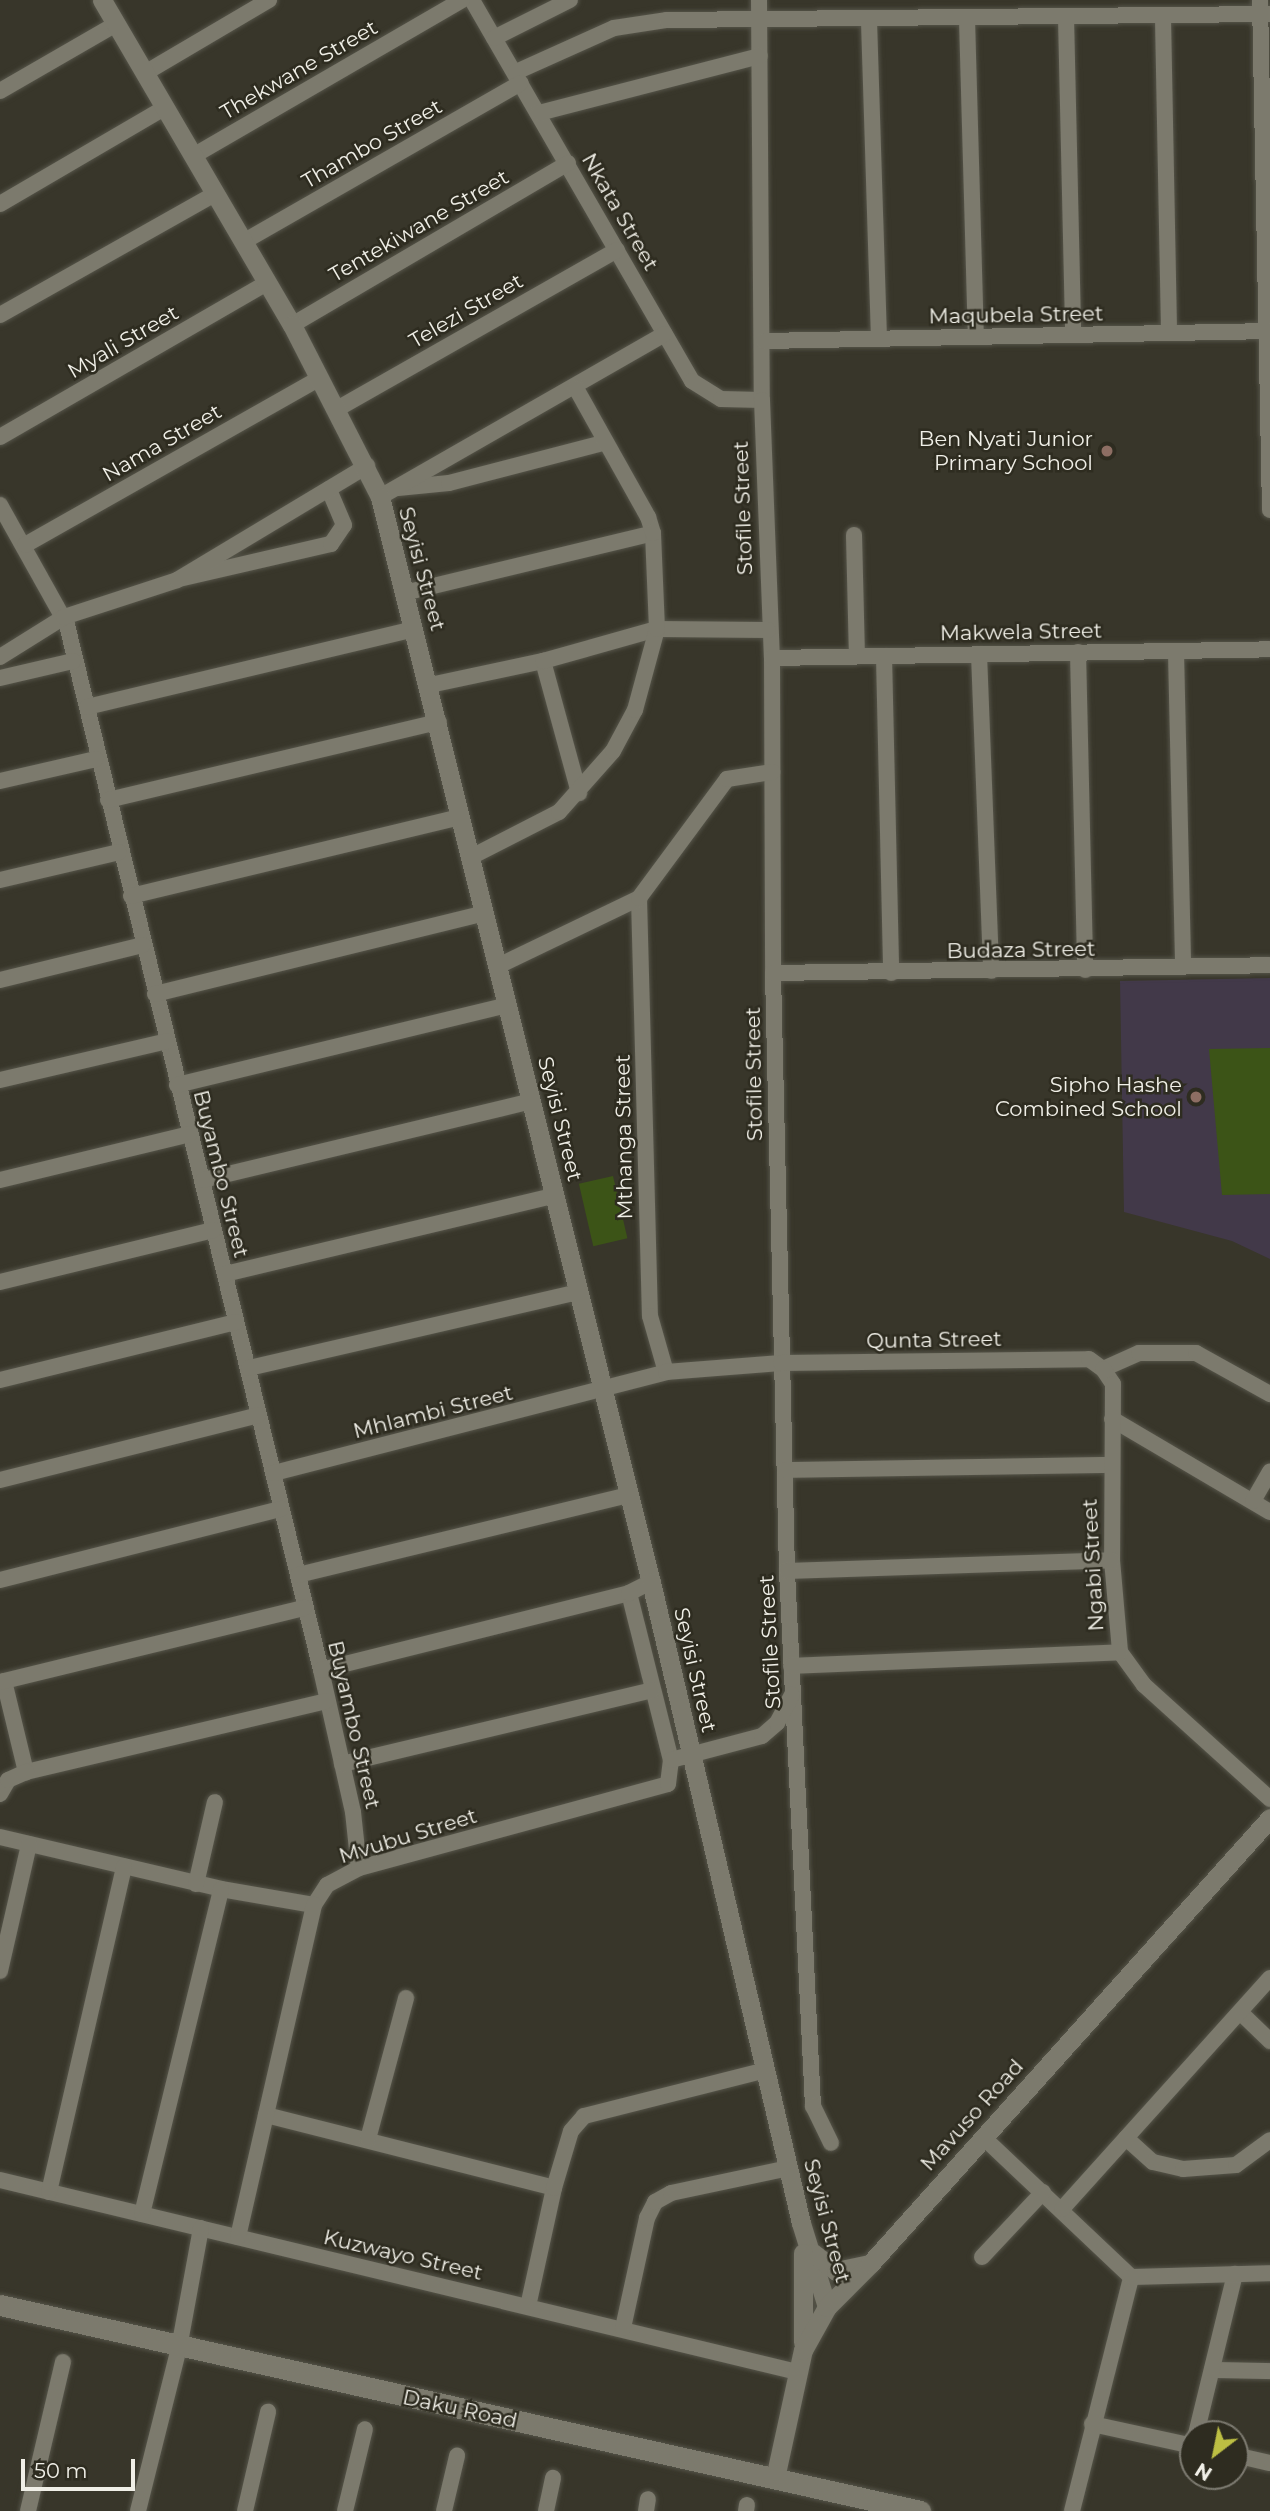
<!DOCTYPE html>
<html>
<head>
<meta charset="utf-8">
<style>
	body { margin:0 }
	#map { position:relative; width:1270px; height:2511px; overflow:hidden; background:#38362a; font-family:Montserrat,sans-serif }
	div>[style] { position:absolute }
	.education>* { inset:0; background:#423949 }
	.green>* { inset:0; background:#3c5417; transform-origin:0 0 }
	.roads { filter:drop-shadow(0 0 2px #555449) drop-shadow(0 0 2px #555449) }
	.minor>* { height:16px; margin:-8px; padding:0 8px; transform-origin:8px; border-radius:8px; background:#7c7a6d }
	.tertiary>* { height:19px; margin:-9.5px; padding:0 9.5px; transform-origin:9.5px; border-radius:9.5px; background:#7c7a6d }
	.secondary>* { height:21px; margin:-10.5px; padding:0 10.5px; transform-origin:10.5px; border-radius:10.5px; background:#7c7a6d }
	.dots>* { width:19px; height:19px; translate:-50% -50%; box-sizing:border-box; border:4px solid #2e2c20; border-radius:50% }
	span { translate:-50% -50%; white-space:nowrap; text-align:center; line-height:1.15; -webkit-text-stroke:5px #2e2c20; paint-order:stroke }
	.street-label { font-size:21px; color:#f0efe7 }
	.poi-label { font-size:21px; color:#f0efe7 }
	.right { translate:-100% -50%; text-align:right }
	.north { position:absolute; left:1179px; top:2420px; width:70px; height:70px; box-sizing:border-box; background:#2e2c20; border:2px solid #7c7a70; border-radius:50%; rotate:212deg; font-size:19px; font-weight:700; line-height:28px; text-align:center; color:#f0efe7 }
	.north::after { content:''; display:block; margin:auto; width:24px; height:32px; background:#bdbf43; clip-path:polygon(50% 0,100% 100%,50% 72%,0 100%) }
	.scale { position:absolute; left:21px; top:2459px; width:114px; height:32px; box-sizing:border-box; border:4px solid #f0efe7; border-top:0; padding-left:9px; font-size:21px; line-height:24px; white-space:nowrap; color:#f0efe7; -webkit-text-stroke:5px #2e2c20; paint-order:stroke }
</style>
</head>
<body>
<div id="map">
	<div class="education">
		<div style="clip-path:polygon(1270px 978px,1270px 1259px,1232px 1241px,1124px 1212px,1120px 981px)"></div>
	</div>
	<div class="green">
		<div style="clip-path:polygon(1270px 1048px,1270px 1194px,1222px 1195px,1209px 1049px)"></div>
		<div style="left:613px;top:1176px;width:64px;height:35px;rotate:77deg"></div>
	</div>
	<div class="roads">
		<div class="minor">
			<div style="left:472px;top:0;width:440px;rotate:60deg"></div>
			<div style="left:692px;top:381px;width:34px;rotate:32deg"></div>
			<div style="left:721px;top:399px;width:41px;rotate:1.4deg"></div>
			<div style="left:759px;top:0;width:400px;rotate:89.6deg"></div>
			<div style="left:762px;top:400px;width:258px;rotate:87.8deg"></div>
			<div style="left:772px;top:658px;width:315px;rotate:89.8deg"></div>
			<div style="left:773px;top:973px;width:598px;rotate:88.66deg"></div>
			<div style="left:787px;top:1571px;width:536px;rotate:87.22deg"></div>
			<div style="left:813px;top:2106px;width:41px;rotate:64.1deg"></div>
			<div style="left:1260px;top:0;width:510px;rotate:88.88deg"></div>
			<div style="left:1066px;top:17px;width:318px;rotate:88.7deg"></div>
			<div style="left:1163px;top:18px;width:315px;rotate:88.9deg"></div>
			<div style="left:967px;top:19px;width:318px;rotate:88.4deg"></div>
			<div style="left:869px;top:21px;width:318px;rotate:88.2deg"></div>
			<div style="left:494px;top:38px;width:85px;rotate:-26.6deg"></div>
			<div style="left:516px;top:72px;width:107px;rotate:-24.2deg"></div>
			<div style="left:614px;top:28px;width:54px;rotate:-8.6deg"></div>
			<div style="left:667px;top:20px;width:603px;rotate:-0.57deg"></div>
			<div style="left:145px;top:73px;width:144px;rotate:-30.5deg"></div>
			<div style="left:0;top:91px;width:134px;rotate:-30deg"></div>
			<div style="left:539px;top:113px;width:228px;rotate:-14.5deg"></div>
			<div style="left:193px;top:156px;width:311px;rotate:-30.1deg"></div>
			<div style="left:0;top:204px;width:190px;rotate:-30.3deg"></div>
			<div style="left:243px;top:242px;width:320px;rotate:-29.8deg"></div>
			<div style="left:0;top:315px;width:247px;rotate:-29.4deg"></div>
			<div style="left:292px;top:325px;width:320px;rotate:-30.4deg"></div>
			<div style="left:764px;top:341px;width:506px;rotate:-1.13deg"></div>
			<div style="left:337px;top:409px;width:322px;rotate:-29.6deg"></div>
			<div style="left:0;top:437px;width:308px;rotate:-30deg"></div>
			<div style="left:398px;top:488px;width:51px;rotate:-5.6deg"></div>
			<div style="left:449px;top:483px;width:162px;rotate:-14.6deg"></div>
			<div style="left:380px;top:497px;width:328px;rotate:-29.8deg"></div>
			<div style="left:0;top:505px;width:137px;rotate:60.8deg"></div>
			<div style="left:67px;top:625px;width:1075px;rotate:76.34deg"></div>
			<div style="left:321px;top:1670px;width:146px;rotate:77.3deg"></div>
			<div style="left:353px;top:1812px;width:56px;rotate:83.9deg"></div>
			<div style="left:854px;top:535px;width:119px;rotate:88.6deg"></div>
			<div style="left:25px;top:545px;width:339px;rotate:-29.5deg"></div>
			<div style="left:179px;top:579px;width:156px;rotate:-13deg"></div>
			<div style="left:331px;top:544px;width:23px;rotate:-56deg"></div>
			<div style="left:344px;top:525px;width:39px;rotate:-113deg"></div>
			<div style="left:404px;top:593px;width:256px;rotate:-13.5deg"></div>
			<div style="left:1078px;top:652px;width:318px;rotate:88.7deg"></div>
			<div style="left:1176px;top:652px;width:314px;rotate:88.7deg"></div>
			<div style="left:979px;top:654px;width:317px;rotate:87.8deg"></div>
			<div style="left:884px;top:656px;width:317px;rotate:88.7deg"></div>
			<div style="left:0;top:657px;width:75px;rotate:-32deg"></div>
			<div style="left:64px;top:617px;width:119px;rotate:-18.1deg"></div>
			<div style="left:177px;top:580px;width:222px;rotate:-31deg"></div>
			<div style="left:772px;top:658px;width:498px;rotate:-1deg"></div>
			<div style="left:543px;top:661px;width:137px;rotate:74.7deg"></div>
			<div style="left:0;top:678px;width:75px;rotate:-13.1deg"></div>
			<div style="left:430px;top:685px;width:116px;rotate:-12deg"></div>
			<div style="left:543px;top:661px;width:118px;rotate:-15.7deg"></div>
			<div style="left:657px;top:629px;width:111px;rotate:0.5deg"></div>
			<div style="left:87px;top:707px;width:336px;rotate:-13.4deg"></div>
			<div style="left:0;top:781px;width:98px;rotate:-12.9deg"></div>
			<div style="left:108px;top:800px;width:340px;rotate:-13.3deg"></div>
			<div style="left:471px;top:857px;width:99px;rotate:-27.1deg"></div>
			<div style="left:559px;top:812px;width:81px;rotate:-48.5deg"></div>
			<div style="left:613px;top:751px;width:47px;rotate:-61.8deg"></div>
			<div style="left:635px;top:710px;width:84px;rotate:-74.8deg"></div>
			<div style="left:657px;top:629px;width:96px;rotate:-92.4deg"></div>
			<div style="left:653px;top:533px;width:17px;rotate:-107deg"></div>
			<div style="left:648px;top:517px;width:148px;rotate:-119.2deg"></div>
			<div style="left:0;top:880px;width:122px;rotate:-13.2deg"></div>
			<div style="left:131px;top:896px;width:339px;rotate:-13.5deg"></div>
			<div style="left:639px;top:898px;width:418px;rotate:88.5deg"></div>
			<div style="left:650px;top:1316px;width:58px;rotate:74.1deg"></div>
			<div style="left:498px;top:966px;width:157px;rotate:-25.7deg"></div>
			<div style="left:639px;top:898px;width:148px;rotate:-53.5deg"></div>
			<div style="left:727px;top:779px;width:46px;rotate:-8.8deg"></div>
			<div style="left:773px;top:973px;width:497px;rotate:-0.9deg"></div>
			<div style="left:0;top:980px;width:147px;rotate:-13.8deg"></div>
			<div style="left:155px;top:994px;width:340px;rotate:-13.8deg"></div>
			<div style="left:0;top:1080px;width:171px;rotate:-13.1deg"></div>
			<div style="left:177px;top:1085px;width:341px;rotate:-13.6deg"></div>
			<div style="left:0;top:1180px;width:195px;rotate:-13.6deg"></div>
			<div style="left:203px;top:1180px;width:337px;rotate:-13.5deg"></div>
			<div style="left:225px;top:1274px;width:340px;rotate:-13.4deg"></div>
			<div style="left:0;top:1282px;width:220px;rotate:-13.7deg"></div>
			<div style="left:249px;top:1368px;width:339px;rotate:-13deg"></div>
			<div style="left:1103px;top:1369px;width:39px;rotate:-24deg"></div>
			<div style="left:1139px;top:1353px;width:57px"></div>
			<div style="left:1196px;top:1353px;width:85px;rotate:29deg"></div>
			<div style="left:0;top:1380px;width:243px;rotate:-13.8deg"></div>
			<div style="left:1112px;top:1419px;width:183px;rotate:30.5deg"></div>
			<div style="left:785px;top:1470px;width:325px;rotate:-0.9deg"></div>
			<div style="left:274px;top:1473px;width:405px;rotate:-14.4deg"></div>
			<div style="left:666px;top:1372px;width:115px;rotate:-4.5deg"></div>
			<div style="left:781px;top:1363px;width:308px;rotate:-0.7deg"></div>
			<div style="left:1089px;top:1359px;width:17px;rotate:36deg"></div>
			<div style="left:1103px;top:1369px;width:18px;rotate:56deg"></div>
			<div style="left:1113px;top:1384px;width:176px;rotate:90.3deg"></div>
			<div style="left:1112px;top:1560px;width:92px;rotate:85deg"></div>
			<div style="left:1120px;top:1652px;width:41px;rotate:54deg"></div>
			<div style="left:1144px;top:1685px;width:170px;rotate:42.1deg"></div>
			<div style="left:0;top:1480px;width:266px;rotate:-14.1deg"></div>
			<div style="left:1253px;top:1501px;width:34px;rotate:-60deg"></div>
			<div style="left:787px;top:1571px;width:325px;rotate:-1.9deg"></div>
			<div style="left:298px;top:1575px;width:340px;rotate:-13.6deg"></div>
			<div style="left:0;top:1580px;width:290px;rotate:-14.2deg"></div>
			<div style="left:629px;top:1593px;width:172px;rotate:75.9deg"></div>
			<div style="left:791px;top:1666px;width:329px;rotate:-2.4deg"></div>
			<div style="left:321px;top:1670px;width:317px;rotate:-14deg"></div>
			<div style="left:629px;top:1593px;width:25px;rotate:-27deg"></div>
			<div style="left:4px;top:1681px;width:94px;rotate:76.4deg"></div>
			<div style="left:26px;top:1772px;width:309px;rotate:-13.3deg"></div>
			<div style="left:0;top:1682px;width:313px;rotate:-13.7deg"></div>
			<div style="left:342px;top:1764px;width:319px;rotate:-13.4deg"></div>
			<div style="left:0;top:1794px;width:16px;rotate:-60deg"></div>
			<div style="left:8px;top:1780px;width:20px;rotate:-24deg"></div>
			<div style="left:0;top:1837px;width:227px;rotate:13.2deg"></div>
			<div style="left:221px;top:1889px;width:94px;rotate:9.8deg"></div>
			<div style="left:314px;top:1905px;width:24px;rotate:-57deg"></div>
			<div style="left:327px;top:1885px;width:36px;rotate:-28deg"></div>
			<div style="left:359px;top:1868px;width:320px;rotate:-15.2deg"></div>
			<div style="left:668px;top:1784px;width:24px;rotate:-83deg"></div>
			<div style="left:671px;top:1760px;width:94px;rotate:-14.8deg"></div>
			<div style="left:762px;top:1736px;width:20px;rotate:-41deg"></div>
			<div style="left:777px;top:1723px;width:32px;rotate:-62deg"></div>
			<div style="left:196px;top:1884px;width:84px;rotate:-77deg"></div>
			<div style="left:0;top:1971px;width:130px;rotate:-77.1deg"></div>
			<div style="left:1240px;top:2012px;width:42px;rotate:44deg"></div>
			<div style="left:266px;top:2115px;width:297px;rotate:14.2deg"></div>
			<div style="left:554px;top:2188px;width:121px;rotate:102.4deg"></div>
			<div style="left:983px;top:2137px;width:204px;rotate:43.4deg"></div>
			<div style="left:1126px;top:2138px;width:36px;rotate:42deg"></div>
			<div style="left:1153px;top:2162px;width:31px;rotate:13deg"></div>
			<div style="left:1183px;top:2169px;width:53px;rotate:-4.3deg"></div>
			<div style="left:1236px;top:2165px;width:42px;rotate:-36.3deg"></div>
			<div style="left:368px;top:2139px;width:146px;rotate:-74.9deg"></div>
			<div style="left:0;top:2180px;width:820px;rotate:13.54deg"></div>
			<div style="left:554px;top:2188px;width:59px;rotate:-73.4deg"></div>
			<div style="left:571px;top:2131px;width:20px;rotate:-49deg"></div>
			<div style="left:584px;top:2116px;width:188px;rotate:-14.2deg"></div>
			<div style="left:49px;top:2192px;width:334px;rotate:-77deg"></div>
			<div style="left:1062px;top:2209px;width:311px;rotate:-48deg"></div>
			<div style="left:142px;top:2214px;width:334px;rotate:-76.3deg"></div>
			<div style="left:238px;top:2237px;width:341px;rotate:-77.1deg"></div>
			<div style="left:982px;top:2257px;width:89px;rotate:-46.8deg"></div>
			<div style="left:623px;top:2328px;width:113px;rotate:-77.7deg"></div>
			<div style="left:647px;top:2218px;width:18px;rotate:-63deg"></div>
			<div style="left:655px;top:2202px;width:18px;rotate:-29deg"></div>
			<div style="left:671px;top:2193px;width:121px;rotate:-12deg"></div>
			<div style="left:1212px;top:2370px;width:58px;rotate:1deg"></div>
			<div style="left:1092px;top:2424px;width:103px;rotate:12.3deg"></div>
			<div style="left:1196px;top:2434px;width:165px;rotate:-76.3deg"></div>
			<div style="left:1235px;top:2455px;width:36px;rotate:13deg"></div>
			<div style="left:28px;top:2511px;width:153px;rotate:-76.8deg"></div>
			<div style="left:138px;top:2511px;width:168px;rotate:-75.9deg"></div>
			<div style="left:179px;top:2348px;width:122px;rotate:-79.6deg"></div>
			<div style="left:245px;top:2511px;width:102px;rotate:-76.9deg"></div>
			<div style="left:345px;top:2511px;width:84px;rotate:-76.3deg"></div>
			<div style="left:444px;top:2511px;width:57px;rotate:-76.7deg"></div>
			<div style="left:546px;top:2511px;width:34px;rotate:-78deg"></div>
			<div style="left:646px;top:2511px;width:12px;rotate:-81deg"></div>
			<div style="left:746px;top:2511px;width:6px;rotate:-81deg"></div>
			<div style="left:1072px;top:2511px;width:241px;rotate:-75.8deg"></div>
			<div style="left:1131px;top:2277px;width:139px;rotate:-1.6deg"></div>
		</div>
		<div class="tertiary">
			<div style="left:102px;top:0;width:376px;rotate:59.7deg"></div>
			<div style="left:292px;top:325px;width:193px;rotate:62.9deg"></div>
			<div style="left:380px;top:497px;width:1118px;rotate:75.98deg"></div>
			<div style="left:651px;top:1582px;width:658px;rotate:76.83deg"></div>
			<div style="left:801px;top:2223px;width:88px;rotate:72.8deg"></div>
			<div style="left:813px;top:2253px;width:29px;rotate:38deg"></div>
			<div style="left:836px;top:2271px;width:34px;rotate:-12deg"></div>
			<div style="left:803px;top:2342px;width:89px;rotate:-90deg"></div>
			<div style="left:775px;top:2478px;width:131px;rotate:-77.7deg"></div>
			<div style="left:803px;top:2350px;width:49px;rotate:-60.8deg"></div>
			<div style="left:827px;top:2307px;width:61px;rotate:-45deg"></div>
			<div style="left:870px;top:2264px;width:599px;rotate:-48.11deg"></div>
		</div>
		<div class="secondary">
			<div style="left:0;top:2305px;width:943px;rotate:12.62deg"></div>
		</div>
	</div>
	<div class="dots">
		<div style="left:1107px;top:451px;background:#8d6e63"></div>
		<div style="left:1196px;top:1097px;background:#8d6e63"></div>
	</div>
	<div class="street-label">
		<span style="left:299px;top:70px;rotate:-30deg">Thekwane Street</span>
		<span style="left:372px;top:144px;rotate:-30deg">Thambo Street</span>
		<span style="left:620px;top:212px;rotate:60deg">Nkata Street</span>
		<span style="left:419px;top:226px;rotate:-30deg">Tentekiwane Street</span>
		<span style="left:466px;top:311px;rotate:-30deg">Telezi Street</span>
		<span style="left:1016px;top:315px;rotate:-1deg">Maqubela Street</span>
		<span style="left:123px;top:342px;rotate:-30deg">Myali Street</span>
		<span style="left:162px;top:443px;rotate:-30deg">Nama Street</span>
		<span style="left:743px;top:508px;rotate:-92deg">Stofile Street</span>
		<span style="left:422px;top:569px;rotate:75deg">Seyisi Street</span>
		<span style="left:1021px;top:632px;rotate:-1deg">Makwela Street</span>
		<span style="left:1021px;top:950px;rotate:-1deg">Budaza Street</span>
		<span style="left:754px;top:1074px;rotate:-91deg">Stofile Street</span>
		<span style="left:560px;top:1119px;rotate:76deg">Seyisi Street</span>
		<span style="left:624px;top:1137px;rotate:-91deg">Mthanga Street</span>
		<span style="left:221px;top:1174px;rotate:76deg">Buyambo Street</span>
		<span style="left:934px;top:1340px;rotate:-1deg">Qunta Street</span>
		<span style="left:433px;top:1412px;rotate:-14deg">Mhlambi Street</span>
		<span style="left:1093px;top:1565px;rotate:-93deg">Ngabi Street</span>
		<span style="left:770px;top:1642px;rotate:-93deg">Stofile Street</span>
		<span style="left:695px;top:1670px;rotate:77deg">Seyisi Street</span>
		<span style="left:354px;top:1725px;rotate:77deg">Buyambo Street</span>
		<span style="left:408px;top:1836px;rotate:-17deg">Mvubu Street</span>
		<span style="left:972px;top:2115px;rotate:-48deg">Mavuso Road</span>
		<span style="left:827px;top:2221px;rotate:75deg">Seyisi Street</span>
		<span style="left:403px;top:2255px;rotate:13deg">Kuzwayo Street</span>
		<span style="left:460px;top:2409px;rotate:12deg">Daku Road</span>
	</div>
	<div class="poi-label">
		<span class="right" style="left:1093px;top:451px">Ben Nyati Junior<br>Primary School</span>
		<span class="right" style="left:1182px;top:1097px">Sipho Hashe<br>Combined School</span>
	</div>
	<div class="north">N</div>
	<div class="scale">50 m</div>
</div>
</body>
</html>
